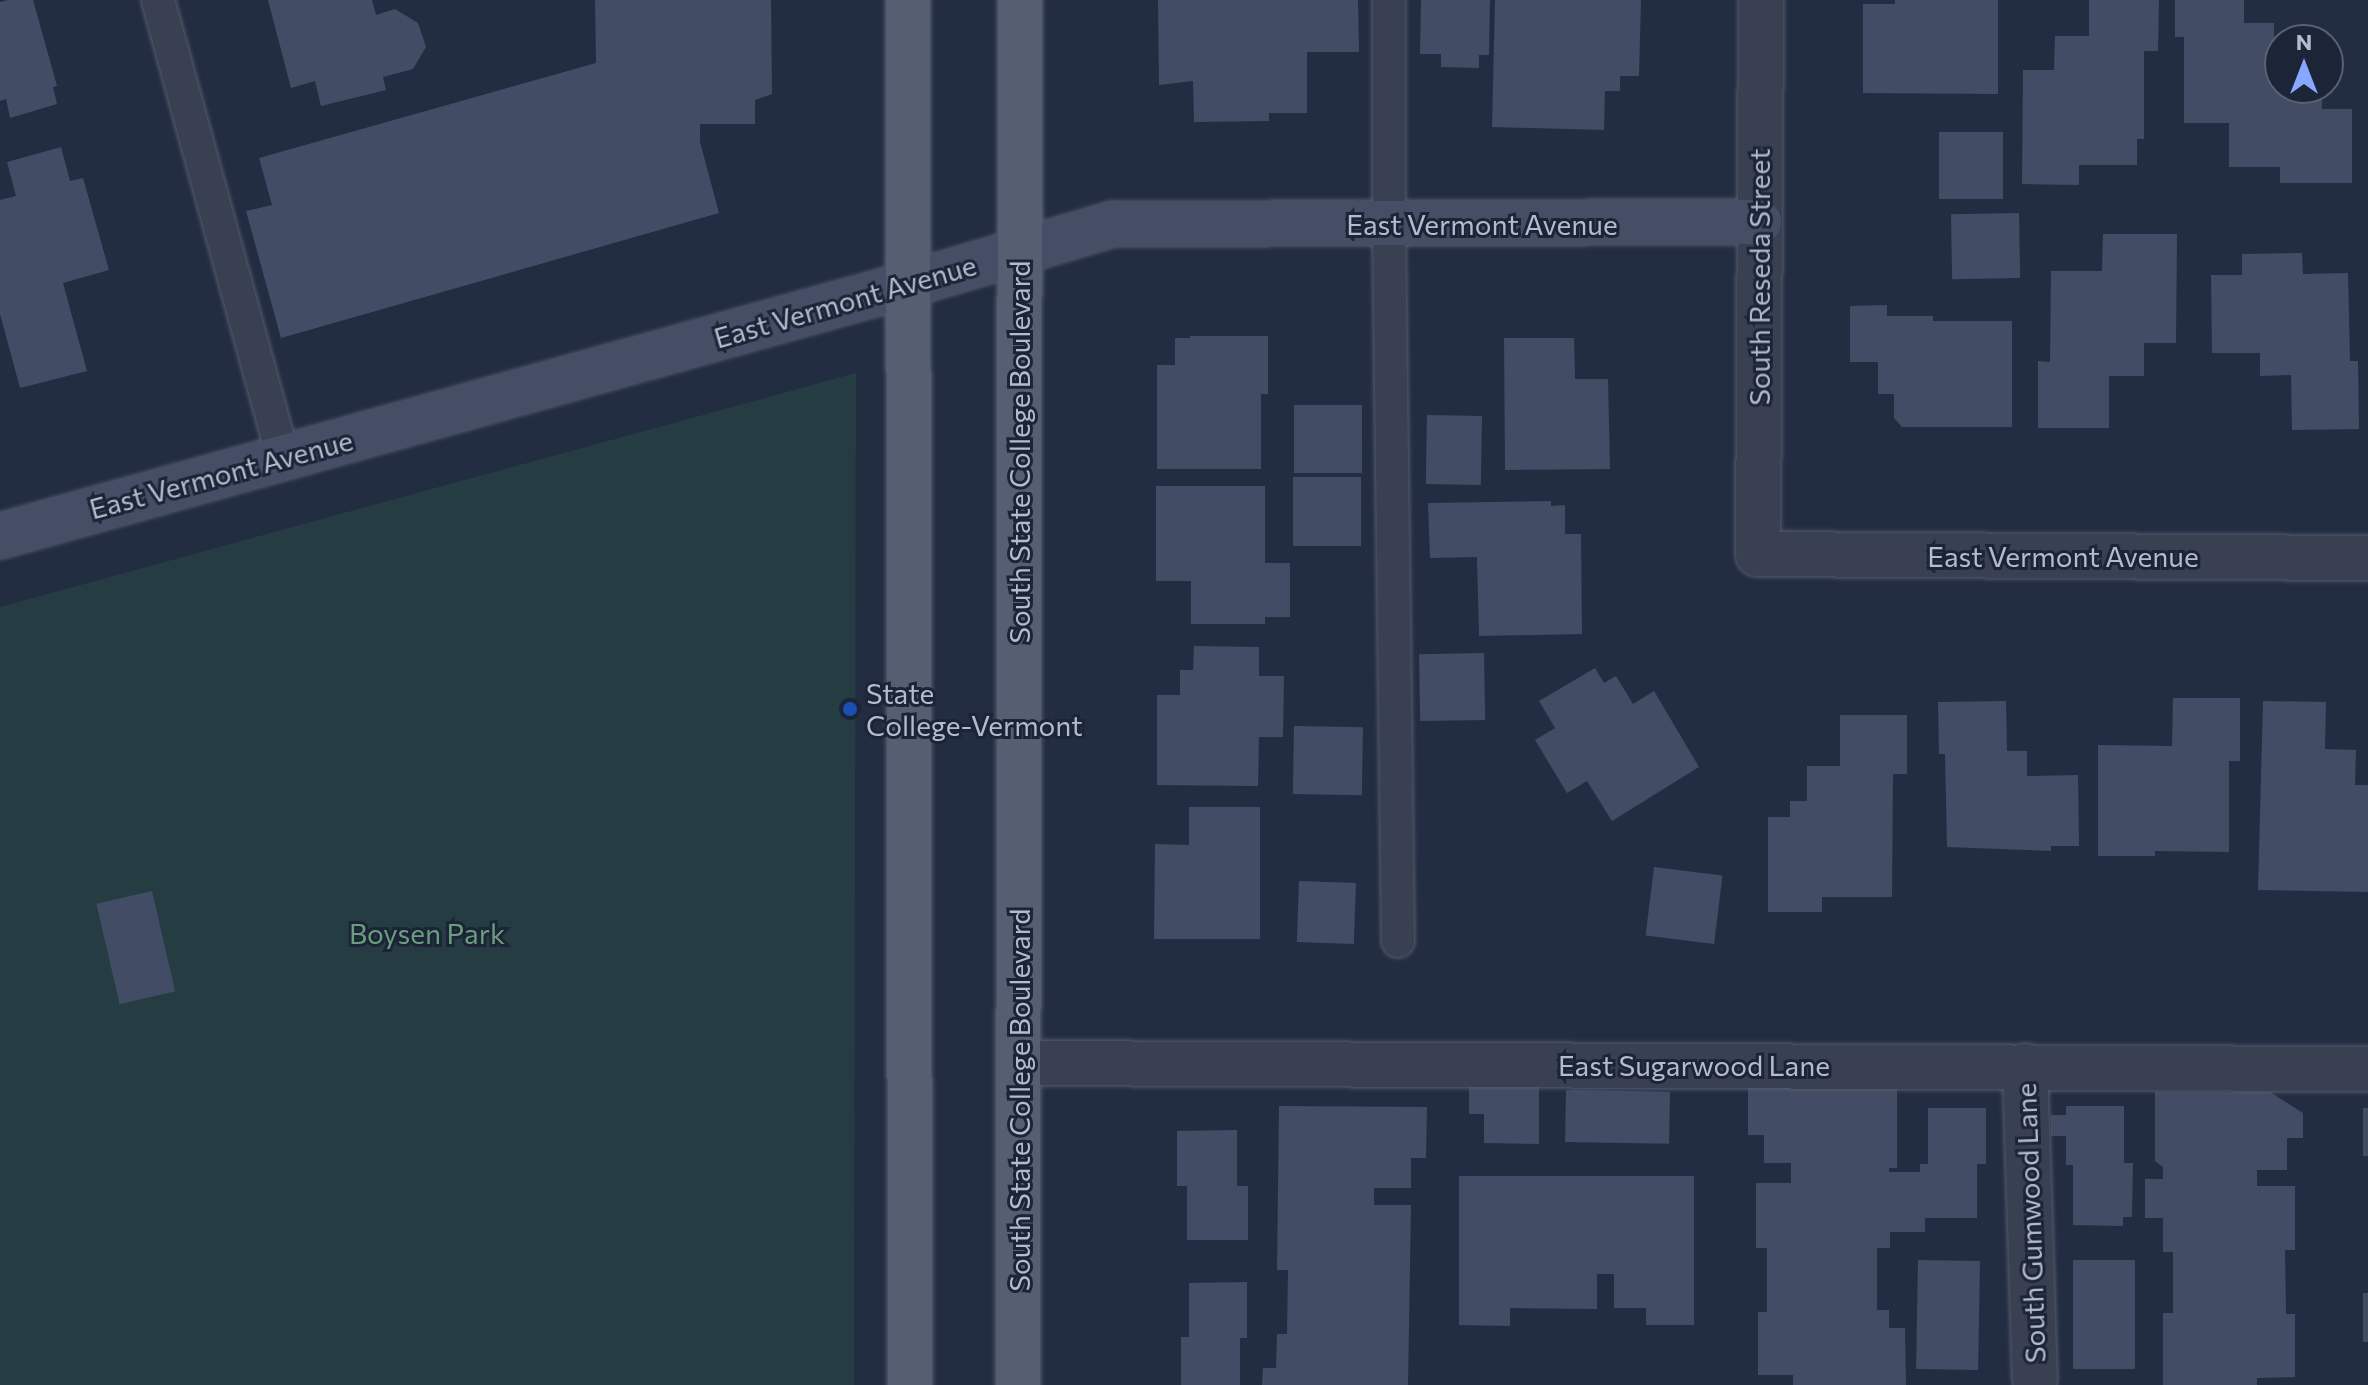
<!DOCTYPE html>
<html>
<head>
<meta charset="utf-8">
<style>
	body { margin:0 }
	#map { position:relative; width:2368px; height:1385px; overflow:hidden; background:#232d42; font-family:Commissioner,sans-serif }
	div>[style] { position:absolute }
	.green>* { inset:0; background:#253c43 }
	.building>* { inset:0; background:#424c65; transform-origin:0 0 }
	.roads { filter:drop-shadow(0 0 2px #535b6c) drop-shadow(0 0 2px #535b6c) }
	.lane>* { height:32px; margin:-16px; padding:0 16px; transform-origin:16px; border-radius:16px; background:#384052 }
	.street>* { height:44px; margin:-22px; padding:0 22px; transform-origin:22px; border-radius:22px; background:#384052 }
	.secondary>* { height:44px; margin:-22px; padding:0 22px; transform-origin:22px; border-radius:22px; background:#454e65 }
	.primary>* { height:44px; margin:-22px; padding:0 22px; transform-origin:22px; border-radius:22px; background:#565e72 }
	.dots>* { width:22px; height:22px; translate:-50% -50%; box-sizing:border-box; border:4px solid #1c2437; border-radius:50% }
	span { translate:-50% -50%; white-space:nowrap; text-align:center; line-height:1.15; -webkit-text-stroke:6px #1c2437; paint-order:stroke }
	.street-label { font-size:28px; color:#b4bbcc }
	.poi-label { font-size:28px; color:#b4bbcc }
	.left { translate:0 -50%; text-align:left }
	.park-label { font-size:28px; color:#699f7c }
	.north { position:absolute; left:2264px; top:24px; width:80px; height:80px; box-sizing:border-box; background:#1c2437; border:2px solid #596073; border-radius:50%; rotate:0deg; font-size:22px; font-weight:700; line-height:32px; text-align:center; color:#b4bbcc }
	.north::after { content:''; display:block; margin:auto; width:28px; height:36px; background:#86a8ff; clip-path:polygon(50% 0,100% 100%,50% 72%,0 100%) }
</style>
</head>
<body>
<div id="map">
	<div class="green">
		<div style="clip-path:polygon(856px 373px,854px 1385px,0 1385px,0 607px)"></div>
	</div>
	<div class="building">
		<div style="clip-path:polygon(8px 0,33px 0,57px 86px,53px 87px,57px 104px,10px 118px,6px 99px,0 101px,0 2px)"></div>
		<div style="clip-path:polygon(268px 0,372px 0,376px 15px,395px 9px,418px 23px,426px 47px,413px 69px,383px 77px,386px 90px,321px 106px,315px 81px,291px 88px)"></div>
		<div style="clip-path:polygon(595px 0,771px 0,772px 94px,755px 100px,755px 124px,700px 124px,700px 142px,719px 213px,281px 338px,246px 211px,272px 205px,259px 158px,596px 63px)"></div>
		<div style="clip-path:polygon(1158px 0,1358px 0,1359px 52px,1307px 52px,1307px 113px,1269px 113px,1269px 121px,1194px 122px,1193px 81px,1159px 85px)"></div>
		<div style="clip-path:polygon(1421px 0,1490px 0,1489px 55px,1479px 55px,1479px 68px,1441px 67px,1441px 54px,1420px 54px)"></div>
		<div style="clip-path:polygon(1495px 0,1641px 0,1639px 76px,1620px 76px,1620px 91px,1605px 91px,1604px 130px,1492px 127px)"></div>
		<div style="clip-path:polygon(1895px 0,1998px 0,1998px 94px,1863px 93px,1863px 4px,1895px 4px)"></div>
		<div style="clip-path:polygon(2089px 0,2159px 0,2158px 51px,2144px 51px,2144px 139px,2137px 139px,2137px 165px,2079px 165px,2079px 185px,2022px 184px,2023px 70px,2054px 70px,2055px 36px,2089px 36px)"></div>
		<div style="clip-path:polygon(2175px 0,2244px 0,2244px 23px,2274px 23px,2274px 46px,2280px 46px,2280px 88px,2322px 88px,2322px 109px,2352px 109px,2352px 183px,2280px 183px,2280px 167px,2229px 167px,2229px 123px,2184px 123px,2184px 37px,2175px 37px)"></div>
		<div style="left:1939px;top:132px;width:64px;height:67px"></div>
		<div style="clip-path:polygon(61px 147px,70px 181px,83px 178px,109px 270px,63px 283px,87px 371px,20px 388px,0 314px,0 200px,16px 196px,7px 162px)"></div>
		<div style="left:2019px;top:213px;width:65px;height:68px;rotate:89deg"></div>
		<div style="clip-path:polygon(2103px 234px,2177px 234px,2176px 343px,2144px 343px,2144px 376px,2109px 376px,2109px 428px,2038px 428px,2038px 361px,2050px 362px,2051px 271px,2102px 271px)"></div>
		<div style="clip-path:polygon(2302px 253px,2303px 274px,2348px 273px,2350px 361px,2358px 361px,2359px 429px,2292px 430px,2291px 375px,2260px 376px,2260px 353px,2212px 353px,2211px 275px,2242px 275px,2242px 254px)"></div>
		<div style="clip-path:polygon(1887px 305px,1887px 316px,1933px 316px,1933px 321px,2012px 321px,2012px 427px,1902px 427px,1894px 418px,1894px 394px,1878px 394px,1878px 362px,1850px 362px,1850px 306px)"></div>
		<div style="clip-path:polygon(1190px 336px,1268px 336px,1268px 394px,1261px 394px,1261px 469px,1157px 469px,1157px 365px,1175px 365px,1175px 338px,1190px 338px)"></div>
		<div style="clip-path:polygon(1504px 338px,1574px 338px,1575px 379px,1608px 379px,1610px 469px,1505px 470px)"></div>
		<div style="left:1294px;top:405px;width:68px;height:68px"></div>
		<div style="left:1427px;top:415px;width:55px;height:69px;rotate:1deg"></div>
		<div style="left:1293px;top:477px;width:68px;height:69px"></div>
		<div style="clip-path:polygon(1156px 486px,1265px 486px,1265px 563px,1290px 563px,1290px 617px,1265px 617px,1265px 624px,1191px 624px,1191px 581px,1156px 581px)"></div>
		<div style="clip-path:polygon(1551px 501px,1551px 506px,1565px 505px,1565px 534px,1581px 534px,1582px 634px,1479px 636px,1477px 557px,1430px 558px,1428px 503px)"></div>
		<div style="clip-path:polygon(1194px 646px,1259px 647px,1259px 676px,1284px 676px,1283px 737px,1259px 737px,1258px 786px,1157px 785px,1157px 695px,1180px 695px,1180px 670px,1193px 670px)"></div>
		<div style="left:1484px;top:653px;width:67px;height:65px;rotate:89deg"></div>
		<div style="clip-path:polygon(1595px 668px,1604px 683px,1616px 676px,1633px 704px,1654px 691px,1699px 767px,1612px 821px,1587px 781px,1567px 793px,1535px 740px,1555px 728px,1539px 701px)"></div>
		<div style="clip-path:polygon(2173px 698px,2240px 698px,2240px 761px,2229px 761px,2229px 852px,2155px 851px,2155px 856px,2098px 856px,2098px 745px,2172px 746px)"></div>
		<div style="clip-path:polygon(2006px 701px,2007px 751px,2027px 751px,2027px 776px,2078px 775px,2079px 846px,2051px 846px,2051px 851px,1947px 847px,1945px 754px,1939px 754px,1938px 702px)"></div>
		<div style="clip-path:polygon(2263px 701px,2326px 702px,2325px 749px,2356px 750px,2355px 785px,2368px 785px,2368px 892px,2258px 890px)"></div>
		<div style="clip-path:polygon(1840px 715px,1907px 715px,1907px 774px,1893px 774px,1892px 897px,1822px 897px,1822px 912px,1768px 912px,1768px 817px,1790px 817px,1790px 801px,1807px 801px,1807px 766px,1840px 766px)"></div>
		<div style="left:1294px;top:726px;width:69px;height:68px;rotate:1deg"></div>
		<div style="clip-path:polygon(1189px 807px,1260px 807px,1260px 939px,1154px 939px,1155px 844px,1189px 845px)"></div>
		<div style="left:1654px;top:867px;width:69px;height:69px;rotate:7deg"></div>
		<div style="left:1299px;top:881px;width:57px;height:61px;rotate:2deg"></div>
		<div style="left:152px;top:891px;width:103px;height:57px;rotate:77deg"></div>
		<div style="clip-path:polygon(1469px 1085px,1539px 1085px,1539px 1144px,1484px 1143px,1484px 1114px,1469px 1114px)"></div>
		<div style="clip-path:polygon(1748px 1087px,1897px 1087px,1897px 1168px,1889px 1168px,1889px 1172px,1920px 1172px,1920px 1164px,1928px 1164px,1928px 1108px,1986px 1108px,1986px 1164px,1977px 1164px,1977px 1218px,1925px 1218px,1925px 1232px,1890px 1232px,1890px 1248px,1877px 1248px,1877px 1310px,1889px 1310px,1889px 1328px,1905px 1328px,1906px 1385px,1793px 1385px,1793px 1375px,1758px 1375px,1758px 1312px,1767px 1312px,1767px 1248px,1756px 1248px,1756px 1183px,1791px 1183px,1791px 1163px,1764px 1163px,1764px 1135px,1748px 1135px)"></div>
		<div style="left:1566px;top:1090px;width:104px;height:52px;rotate:1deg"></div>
		<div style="clip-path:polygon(2155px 1092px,2270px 1092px,2303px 1113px,2303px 1138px,2287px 1138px,2287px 1170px,2257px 1170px,2257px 1186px,2295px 1186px,2295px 1250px,2285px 1250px,2286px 1314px,2295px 1314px,2295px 1377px,2257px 1378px,2257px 1385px,2163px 1385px,2163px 1313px,2173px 1313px,2173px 1252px,2163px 1252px,2163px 1218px,2145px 1218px,2145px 1179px,2163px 1179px,2163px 1167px,2155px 1161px)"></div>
		<div style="clip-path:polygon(1279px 1106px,1427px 1107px,1426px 1158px,1411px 1158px,1411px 1188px,1374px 1188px,1374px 1205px,1411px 1205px,1408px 1385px,1262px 1385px,1263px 1368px,1276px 1368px,1277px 1334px,1287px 1334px,1288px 1270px,1277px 1270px)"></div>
		<div style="clip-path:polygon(2066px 1106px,2124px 1106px,2124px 1163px,2133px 1163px,2132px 1217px,2123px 1217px,2123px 1226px,2073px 1225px,2073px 1165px,2066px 1165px,2066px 1136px,2051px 1136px,2051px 1115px,2066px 1115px)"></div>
		<div style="left:2363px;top:1108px;width:5px;height:48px"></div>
		<div style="clip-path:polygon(1237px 1130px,1237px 1186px,1248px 1186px,1248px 1240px,1187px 1240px,1187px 1186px,1177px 1186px,1177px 1131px)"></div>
		<div style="clip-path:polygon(1459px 1176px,1694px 1176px,1694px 1325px,1646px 1325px,1646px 1308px,1614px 1308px,1614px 1274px,1597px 1274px,1597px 1309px,1510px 1308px,1510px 1326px,1459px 1325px)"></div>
		<div style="left:1918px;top:1260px;width:62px;height:109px;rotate:1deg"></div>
		<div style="left:2073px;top:1260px;width:62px;height:109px"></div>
		<div style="clip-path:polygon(1247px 1282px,1247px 1338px,1240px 1338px,1240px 1385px,1181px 1385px,1181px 1337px,1189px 1337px,1189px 1283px)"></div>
		<div style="left:2363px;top:1293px;width:5px;height:49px"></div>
	</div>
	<div class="roads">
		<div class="lane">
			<div style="left:158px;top:0;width:474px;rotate:74.7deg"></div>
			<div style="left:1389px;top:0;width:225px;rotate:90deg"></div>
			<div style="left:1389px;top:225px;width:716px;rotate:89.28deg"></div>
		</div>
		<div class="street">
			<div style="left:1761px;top:0;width:554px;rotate:90.31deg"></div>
			<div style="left:1758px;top:554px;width:610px;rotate:0.38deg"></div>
			<div style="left:1020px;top:1063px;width:1348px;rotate:0.26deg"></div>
			<div style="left:2025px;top:1066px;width:313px;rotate:88.2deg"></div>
		</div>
		<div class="secondary">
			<div style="left:0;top:536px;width:944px;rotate:-15.48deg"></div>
			<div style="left:910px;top:284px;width:212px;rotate:-16.5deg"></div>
			<div style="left:1113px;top:224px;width:646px;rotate:-0.18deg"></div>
		</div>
		<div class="primary">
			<div style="left:908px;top:0;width:1385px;rotate:89.92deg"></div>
			<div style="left:1018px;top:1385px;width:1385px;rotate:-89.92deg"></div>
		</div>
	</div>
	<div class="dots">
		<div style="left:850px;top:709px;background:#1a4fb4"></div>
	</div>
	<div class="street-label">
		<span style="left:1482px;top:224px">East Vermont Avenue</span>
		<span style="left:1759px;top:277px;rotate:-90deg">South Reseda Street</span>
		<span style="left:845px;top:301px;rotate:-16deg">East Vermont Avenue</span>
		<span style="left:1019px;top:452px;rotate:-90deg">South State College Boulevard</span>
		<span style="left:221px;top:474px;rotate:-15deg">East Vermont Avenue</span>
		<span style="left:2063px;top:556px">East Vermont Avenue</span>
		<span style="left:1694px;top:1065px">East Sugarwood Lane</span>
		<span style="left:1019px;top:1100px;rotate:-90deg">South State College Boulevard</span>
		<span style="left:2030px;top:1223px;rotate:-92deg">South Gumwood Lane</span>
	</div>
	<div class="poi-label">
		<span class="left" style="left:866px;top:709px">State<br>College-Vermont</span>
	</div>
	<div class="park-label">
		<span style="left:427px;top:933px">Boysen Park</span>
	</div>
	<div class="north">N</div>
</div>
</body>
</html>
